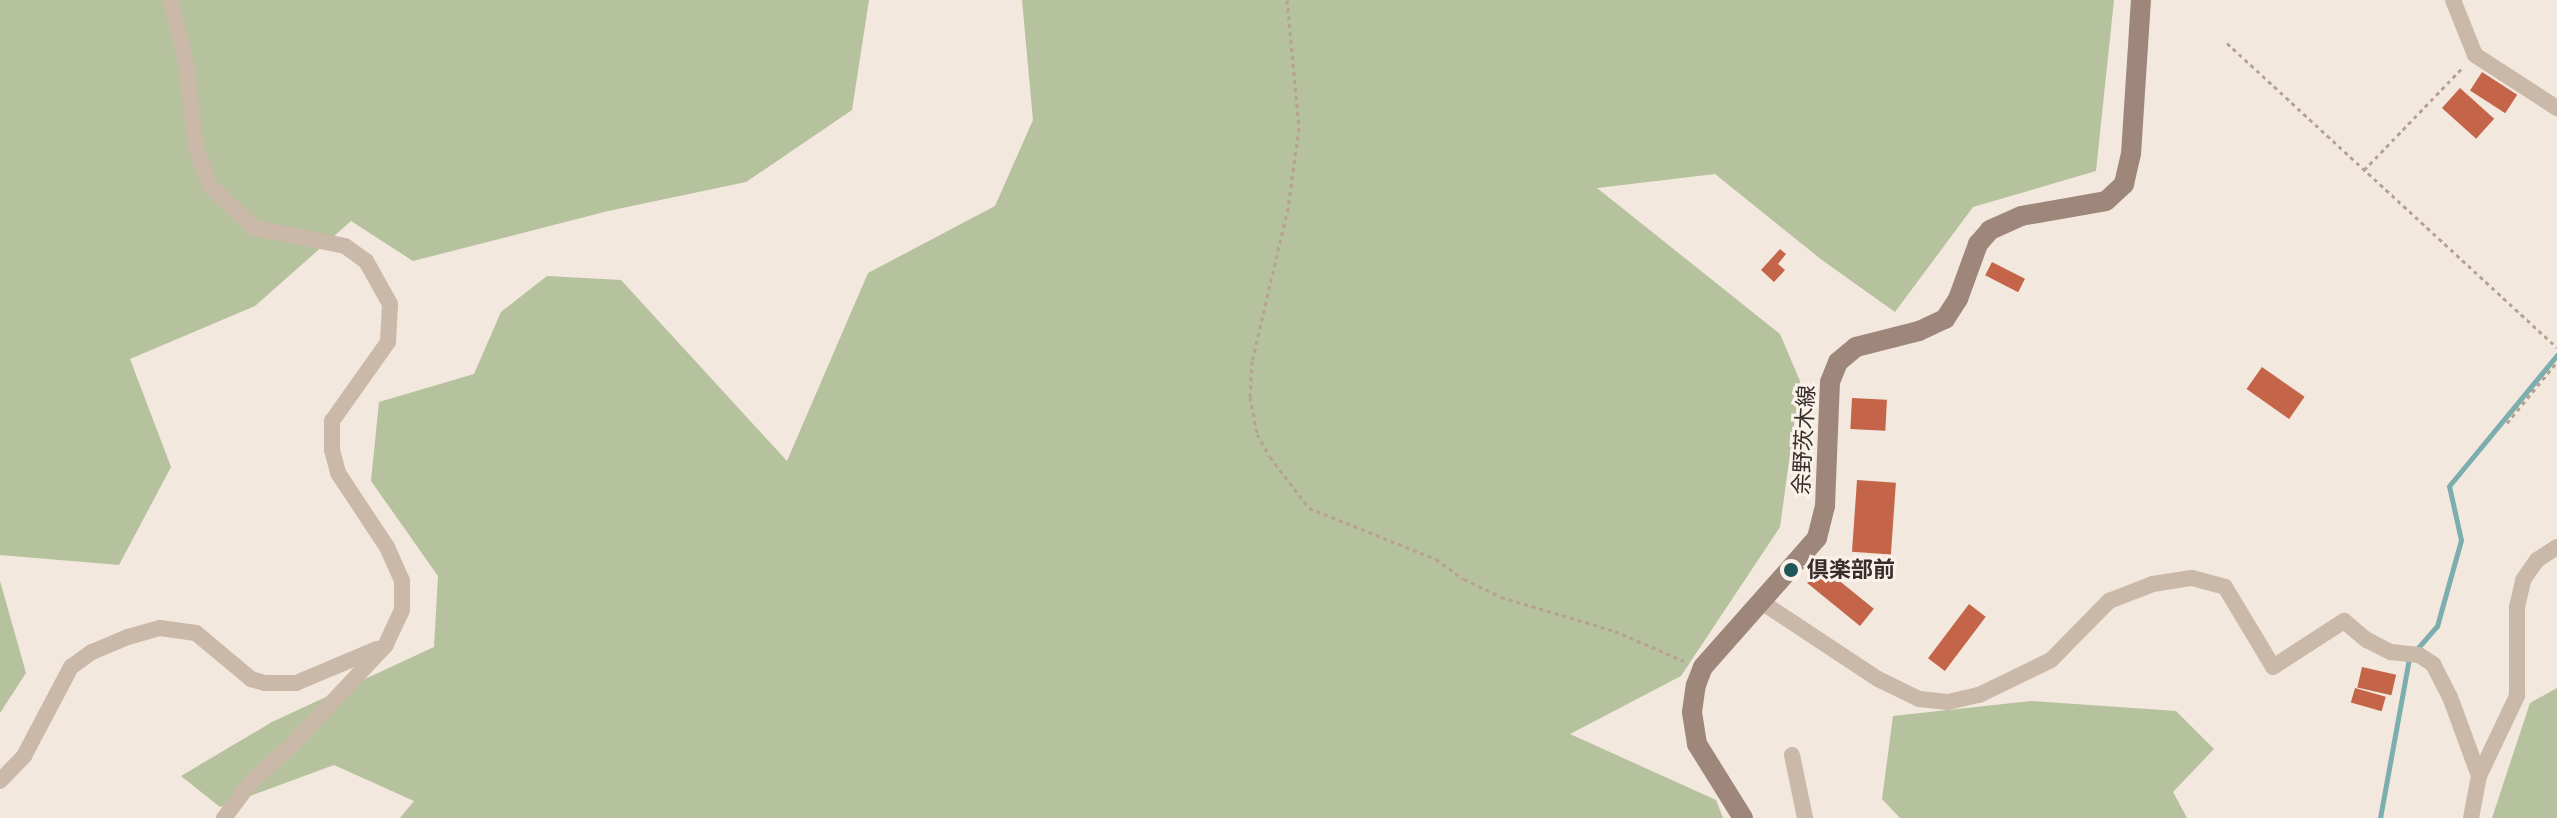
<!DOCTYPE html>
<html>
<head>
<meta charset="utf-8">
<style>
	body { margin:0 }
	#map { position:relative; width:2557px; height:818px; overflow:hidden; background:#f2e8dd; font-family:Figtree,"Noto Sans JP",sans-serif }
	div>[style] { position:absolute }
	.green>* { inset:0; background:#b6c19d }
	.stream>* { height:5px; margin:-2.5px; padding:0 2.5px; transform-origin:2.5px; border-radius:2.5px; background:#7caeaf }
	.building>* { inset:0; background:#c46549; transform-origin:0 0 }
	.path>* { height:3px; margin-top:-1.5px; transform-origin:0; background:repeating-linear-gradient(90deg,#b6a293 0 4px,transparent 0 8px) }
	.street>* { height:16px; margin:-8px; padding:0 8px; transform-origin:8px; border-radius:8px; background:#cab8a9 }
	.secondary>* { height:20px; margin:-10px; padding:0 10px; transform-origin:10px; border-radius:10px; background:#9e877a }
	.dots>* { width:22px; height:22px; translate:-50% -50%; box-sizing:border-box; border:4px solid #faf2ea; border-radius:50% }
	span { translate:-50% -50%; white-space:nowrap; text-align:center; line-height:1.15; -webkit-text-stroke:6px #faf2ea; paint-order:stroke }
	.street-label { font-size:22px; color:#372d29 }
	.poi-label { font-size:22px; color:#372d29; font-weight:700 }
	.left { translate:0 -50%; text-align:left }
</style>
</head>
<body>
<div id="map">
	<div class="green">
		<div style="clip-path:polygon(0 0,869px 0,852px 110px,746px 182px,608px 211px,413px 261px,351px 221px,255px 306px,130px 359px,171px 467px,119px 565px,0 555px)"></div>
		<div style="clip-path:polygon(1022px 0,2114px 0,2096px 171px,1973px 207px,1895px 312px,1822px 260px,1715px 174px,1597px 188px,1780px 334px,1800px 381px,1780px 527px,1681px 676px,1570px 734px,1716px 800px,1723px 818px,400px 818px,414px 801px,334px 765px,220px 807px,181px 776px,272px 722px,434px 647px,438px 576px,371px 481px,379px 402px,474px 374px,501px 312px,547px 276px,621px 280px,787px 461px,868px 273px,995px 206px,1033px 120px)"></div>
		<div style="clip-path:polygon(0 581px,26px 673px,0 713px)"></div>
		<div style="clip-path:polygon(2557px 688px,2557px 818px,2492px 818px,2530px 703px)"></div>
		<div style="clip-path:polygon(2031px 701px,2176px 711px,2214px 749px,2173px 792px,2187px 818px,1900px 818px,1882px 799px,1893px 716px)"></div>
	</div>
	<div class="stream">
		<div style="left:2416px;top:650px;width:32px;rotate:-49deg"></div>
		<div style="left:2437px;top:626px;width:89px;rotate:-74.4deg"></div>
		<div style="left:2461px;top:540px;width:55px;rotate:-102.5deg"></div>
		<div style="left:2449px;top:486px;width:170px;rotate:-50.5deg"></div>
		<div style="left:2380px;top:818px;width:163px;rotate:-79.7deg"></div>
	</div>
	<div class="building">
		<div style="left:2482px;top:72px;width:42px;height:22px;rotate:33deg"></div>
		<div style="left:2460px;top:88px;width:46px;height:27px;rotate:42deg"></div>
		<div style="clip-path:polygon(1780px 249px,1786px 254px,1778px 264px,1785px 270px,1774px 282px,1761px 270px)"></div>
		<div style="left:1992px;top:262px;width:37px;height:15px;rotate:27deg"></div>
		<div style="left:2262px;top:367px;width:52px;height:27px;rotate:35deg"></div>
		<div style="left:1852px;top:398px;width:35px;height:31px;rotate:3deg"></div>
		<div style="left:1857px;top:480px;width:39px;height:72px;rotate:4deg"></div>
		<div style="left:1821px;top:566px;width:68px;height:22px;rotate:39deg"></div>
		<div style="left:1969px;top:604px;width:21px;height:68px;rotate:37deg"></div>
		<div style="left:2362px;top:667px;width:35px;height:21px;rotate:13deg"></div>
		<div style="left:2355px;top:688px;width:32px;height:15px;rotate:16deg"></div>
	</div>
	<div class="path">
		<div style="left:1287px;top:0;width:129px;rotate:84.6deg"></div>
		<div style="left:1299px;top:128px;width:81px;rotate:97.8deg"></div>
		<div style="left:1288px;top:208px;width:157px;rotate:103.2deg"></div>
		<div style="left:1252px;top:361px;width:36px;rotate:93deg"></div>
		<div style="left:1250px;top:397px;width:38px;rotate:79deg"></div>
		<div style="left:1257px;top:434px;width:26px;rotate:61deg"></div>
		<div style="left:1270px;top:457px;width:64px;rotate:52.6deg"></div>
		<div style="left:1309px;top:508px;width:137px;rotate:21.9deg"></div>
		<div style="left:1436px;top:559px;width:34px;rotate:36deg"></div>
		<div style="left:1464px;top:579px;width:41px;rotate:25.9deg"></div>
		<div style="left:1501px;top:597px;width:119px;rotate:16.6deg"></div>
		<div style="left:1615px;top:631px;width:75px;rotate:23.5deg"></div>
		<div style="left:2227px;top:43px;width:449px;rotate:42.7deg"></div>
		<div style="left:2364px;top:170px;width:144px;rotate:-46.1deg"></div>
		<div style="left:2507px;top:423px;width:79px;rotate:-50.7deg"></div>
	</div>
	<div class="street">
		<div style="left:171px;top:0;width:65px;rotate:76.6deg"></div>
		<div style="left:186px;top:63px;width:86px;rotate:83.3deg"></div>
		<div style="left:196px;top:148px;width:40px;rotate:69.8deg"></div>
		<div style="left:210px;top:186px;width:62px;rotate:43deg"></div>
		<div style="left:255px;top:228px;width:92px;rotate:11.3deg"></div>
		<div style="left:345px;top:246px;width:26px;rotate:36deg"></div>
		<div style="left:366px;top:261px;width:49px;rotate:60.8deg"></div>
		<div style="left:390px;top:304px;width:38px;rotate:93deg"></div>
		<div style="left:388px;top:342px;width:97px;rotate:125.3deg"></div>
		<div style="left:332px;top:421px;width:29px;rotate:90deg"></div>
		<div style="left:332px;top:450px;width:24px;rotate:75deg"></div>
		<div style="left:338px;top:473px;width:89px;rotate:56.5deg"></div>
		<div style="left:387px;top:547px;width:37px;rotate:66deg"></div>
		<div style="left:402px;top:581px;width:29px;rotate:90deg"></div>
		<div style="left:402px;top:610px;width:38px;rotate:115deg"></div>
		<div style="left:386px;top:645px;width:140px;rotate:133.3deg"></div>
		<div style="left:290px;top:747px;width:52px;rotate:138.1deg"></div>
		<div style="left:251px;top:782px;width:45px;rotate:126.9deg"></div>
		<div style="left:2453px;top:0;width:59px;rotate:68.2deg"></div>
		<div style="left:2475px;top:55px;width:98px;rotate:32.9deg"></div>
		<div style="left:1763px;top:603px;width:138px;rotate:33.5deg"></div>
		<div style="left:1878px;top:679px;width:46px;rotate:26deg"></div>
		<div style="left:1919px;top:699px;width:29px;rotate:6deg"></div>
		<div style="left:1948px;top:702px;width:32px;rotate:-13deg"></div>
		<div style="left:1979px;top:695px;width:80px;rotate:-25.9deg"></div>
		<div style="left:2051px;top:660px;width:83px;rotate:-45.5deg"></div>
		<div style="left:2109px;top:601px;width:47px;rotate:-21.1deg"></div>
		<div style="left:2153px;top:584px;width:39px;rotate:-9deg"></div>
		<div style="left:2192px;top:578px;width:34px;rotate:15deg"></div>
		<div style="left:2225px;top:587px;width:93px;rotate:59deg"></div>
		<div style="left:2273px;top:667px;width:85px;rotate:-32.9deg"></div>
		<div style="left:2344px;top:621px;width:30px;rotate:40deg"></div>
		<div style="left:2367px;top:640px;width:27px;rotate:27deg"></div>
		<div style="left:2391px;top:652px;width:28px;rotate:6deg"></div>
		<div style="left:2419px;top:655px;width:17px;rotate:33deg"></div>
		<div style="left:2433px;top:664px;width:37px;rotate:63deg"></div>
		<div style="left:2450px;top:697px;width:84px;rotate:69.8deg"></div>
		<div style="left:1792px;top:755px;width:64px;rotate:78.3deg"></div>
		<div style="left:0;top:781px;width:35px;rotate:-46deg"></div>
		<div style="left:24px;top:756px;width:101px;rotate:-62.2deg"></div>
		<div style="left:71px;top:667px;width:26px;rotate:-36deg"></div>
		<div style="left:92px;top:652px;width:39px;rotate:-23deg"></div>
		<div style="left:128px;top:637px;width:33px;rotate:-16deg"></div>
		<div style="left:160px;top:628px;width:36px;rotate:8deg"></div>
		<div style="left:196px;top:633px;width:72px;rotate:39.9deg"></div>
		<div style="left:251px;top:679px;width:15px;rotate:16deg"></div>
		<div style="left:265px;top:683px;width:31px"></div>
		<div style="left:296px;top:683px;width:88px;rotate:-22.8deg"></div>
		<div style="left:2471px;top:818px;width:43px;rotate:-79.2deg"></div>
		<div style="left:2479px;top:776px;width:89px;rotate:-64.6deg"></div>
		<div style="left:2517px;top:696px;width:89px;rotate:-90deg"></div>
		<div style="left:2517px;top:607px;width:28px;rotate:-77deg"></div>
		<div style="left:2523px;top:580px;width:24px;rotate:-55deg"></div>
		<div style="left:2537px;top:560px;width:24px;rotate:-33deg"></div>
	</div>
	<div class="secondary">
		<div style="left:1743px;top:818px;width:87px;rotate:-121.9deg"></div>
		<div style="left:1697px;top:744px;width:32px;rotate:-99deg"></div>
		<div style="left:1692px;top:712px;width:27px;rotate:-82deg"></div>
		<div style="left:1696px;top:685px;width:19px;rotate:-69deg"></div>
		<div style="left:1703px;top:667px;width:172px;rotate:-48.5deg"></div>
		<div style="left:1817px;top:538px;width:33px;rotate:-76deg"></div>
		<div style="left:1825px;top:506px;width:124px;rotate:-87.7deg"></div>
		<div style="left:1830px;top:382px;width:22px;rotate:-68deg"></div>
		<div style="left:1838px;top:362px;width:23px;rotate:-40deg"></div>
		<div style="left:1856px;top:347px;width:65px;rotate:-14.3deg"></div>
		<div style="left:1919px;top:331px;width:29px;rotate:-25deg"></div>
		<div style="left:1945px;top:319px;width:24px;rotate:-57deg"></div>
		<div style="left:1958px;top:299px;width:59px;rotate:-70deg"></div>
		<div style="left:1978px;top:244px;width:18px;rotate:-49deg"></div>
		<div style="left:1990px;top:230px;width:34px;rotate:-24deg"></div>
		<div style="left:2021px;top:216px;width:86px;rotate:-10deg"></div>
		<div style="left:2106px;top:201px;width:25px;rotate:-43deg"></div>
		<div style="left:2124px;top:184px;width:31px;rotate:-77deg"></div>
		<div style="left:2131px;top:154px;width:154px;rotate:-86.3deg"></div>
	</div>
	<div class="dots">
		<div style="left:1791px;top:570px;background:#1f5659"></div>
	</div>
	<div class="street-label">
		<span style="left:1804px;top:440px;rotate:-87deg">余野茨木線</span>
	</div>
	<div class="poi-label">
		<span class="left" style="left:1807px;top:570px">倶楽部前</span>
	</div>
</div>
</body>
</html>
